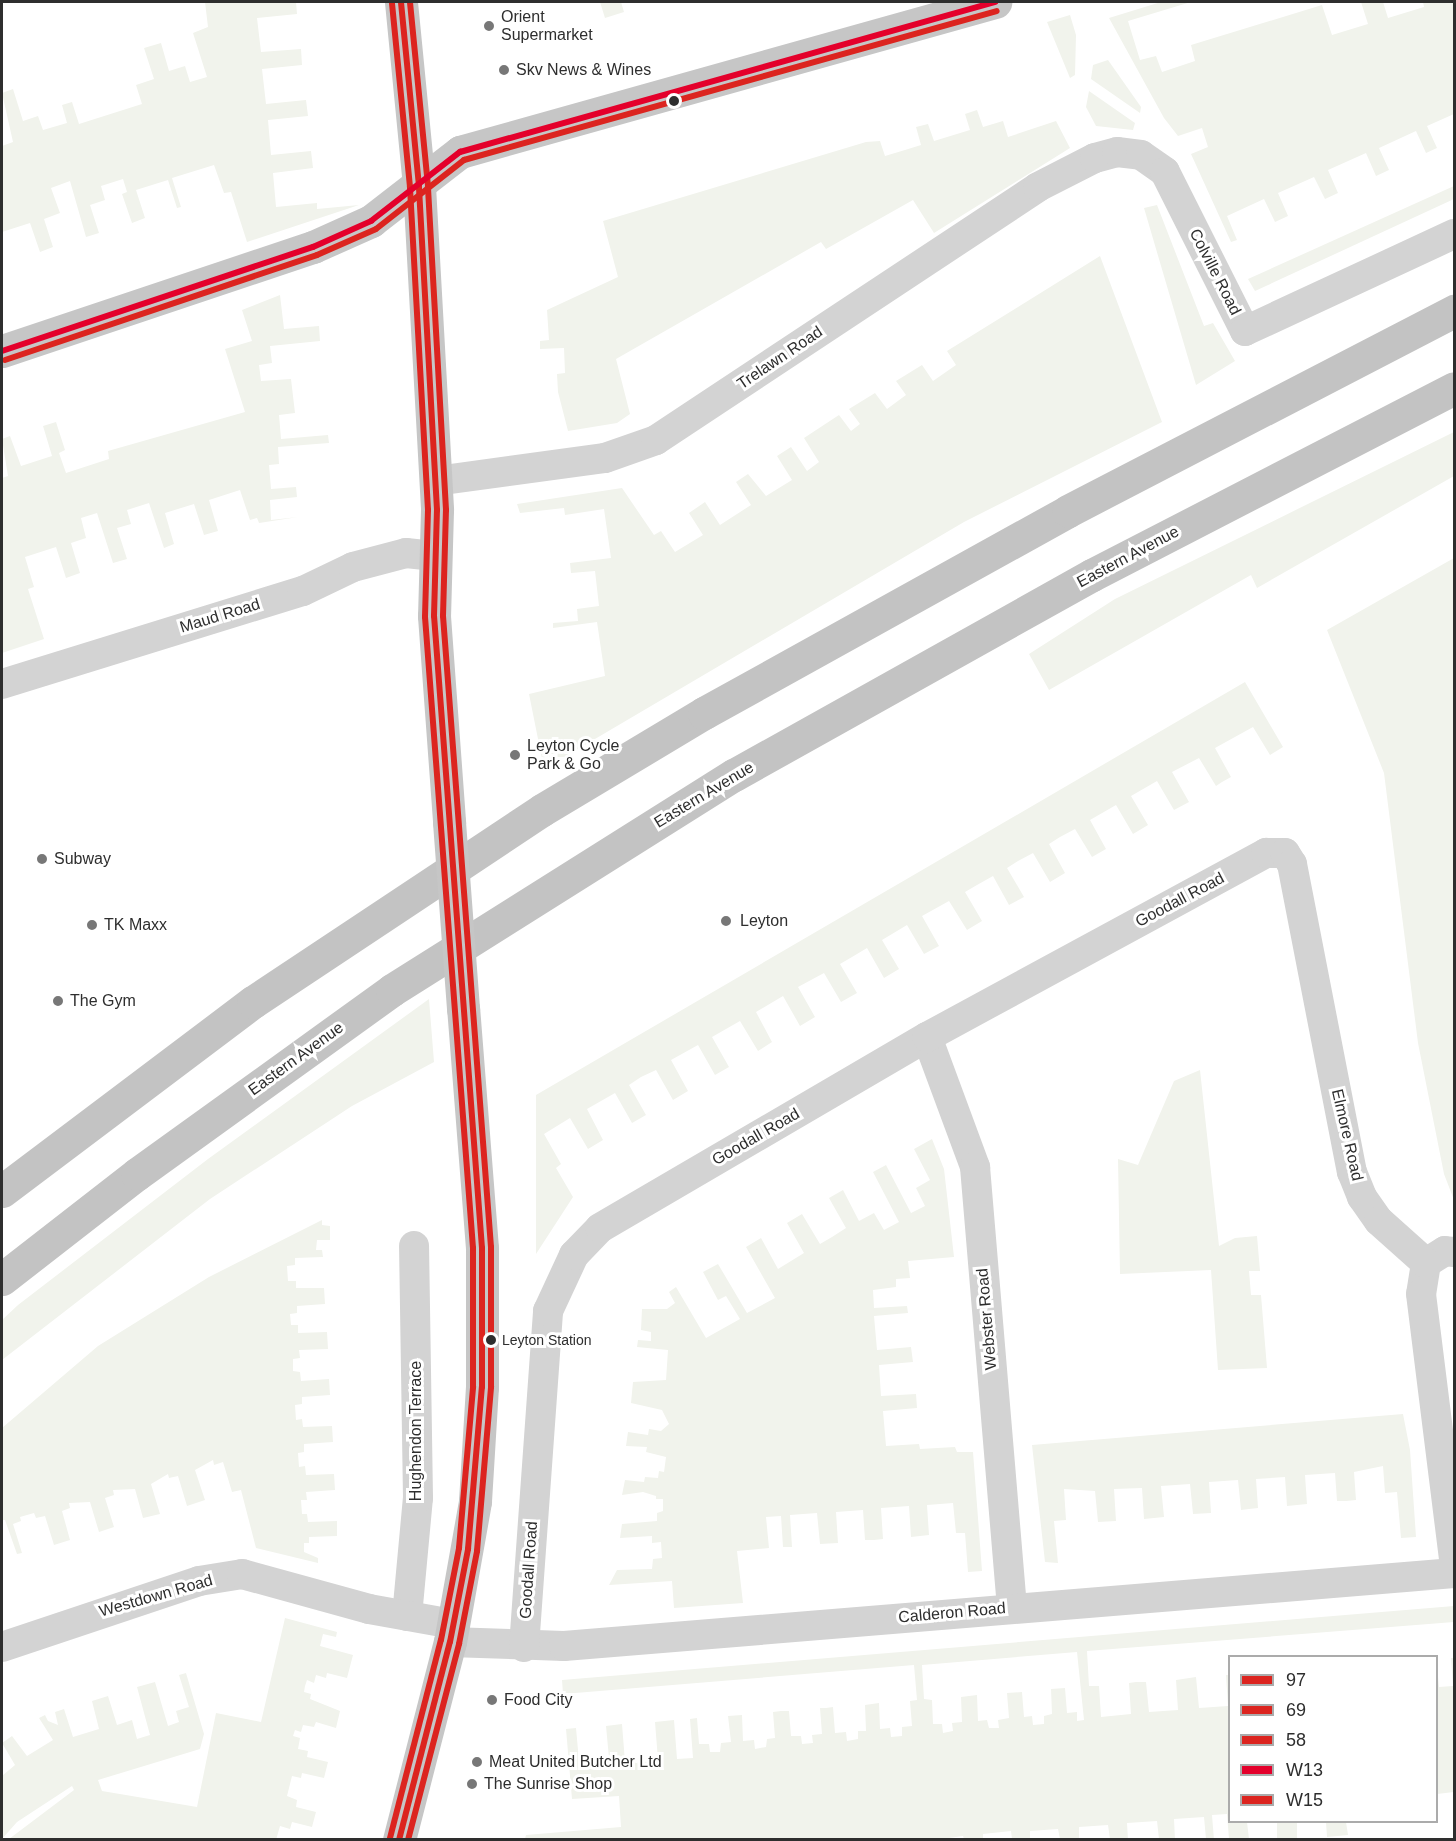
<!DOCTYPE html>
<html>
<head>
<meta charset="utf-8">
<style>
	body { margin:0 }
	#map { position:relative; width:1456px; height:1841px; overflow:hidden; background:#fff; font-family:Helvetica,sans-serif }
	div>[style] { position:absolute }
	.green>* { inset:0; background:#f1f3ec; transform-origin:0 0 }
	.minor>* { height:30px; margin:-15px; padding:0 15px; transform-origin:15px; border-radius:15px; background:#d3d3d3 }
	.primary>* { height:33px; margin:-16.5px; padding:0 16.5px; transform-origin:16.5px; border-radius:16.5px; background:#c6c6c6 }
	.trunk>* { height:33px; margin:-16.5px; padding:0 16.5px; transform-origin:16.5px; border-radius:16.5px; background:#c3c3c3 }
	.primary-bridge>* { height:33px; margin:-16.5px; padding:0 16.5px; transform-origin:16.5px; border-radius:16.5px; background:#c6c6c6 }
	.bus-1>* { height:6px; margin:-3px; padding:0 3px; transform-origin:3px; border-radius:3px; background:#dc241f }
	.bus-2>* { height:6px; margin:-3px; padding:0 3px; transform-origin:3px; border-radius:3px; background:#dc241f }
	.bus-3>* { height:6px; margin:-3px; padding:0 3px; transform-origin:3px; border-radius:3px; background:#dc241f }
	.bus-4>* { height:6px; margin:-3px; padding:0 3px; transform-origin:3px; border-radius:3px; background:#e4002b }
	.bus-5>* { height:6px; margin:-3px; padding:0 3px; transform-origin:3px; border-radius:3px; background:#dc241f }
	.dots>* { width:16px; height:16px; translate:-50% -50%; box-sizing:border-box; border:3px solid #fff; border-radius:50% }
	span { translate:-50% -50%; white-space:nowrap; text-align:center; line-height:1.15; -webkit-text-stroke:6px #fff; paint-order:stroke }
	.bus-label { font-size:14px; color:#2e2e2e }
	.left { translate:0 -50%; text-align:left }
	.poi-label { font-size:16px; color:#2e2e2e }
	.street-label { font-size:16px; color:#2e2e2e }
	.frame { position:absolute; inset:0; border:3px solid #2e2e2e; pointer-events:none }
	.legend { position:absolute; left:1228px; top:1655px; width:210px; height:168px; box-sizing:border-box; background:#fff; border:2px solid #ababab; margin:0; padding:8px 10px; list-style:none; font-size:18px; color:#2e2e2e }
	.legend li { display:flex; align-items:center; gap:12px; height:30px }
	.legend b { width:30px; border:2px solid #ababab }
</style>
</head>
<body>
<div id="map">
	<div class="green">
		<div style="clip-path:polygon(205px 2px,296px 2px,297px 14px,257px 18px,261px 52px,301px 49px,302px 65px,262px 69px,266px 104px,306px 100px,308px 116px,268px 120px,271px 155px,311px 151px,313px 168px,273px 173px,276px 207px,317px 203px,317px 209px,359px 205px,247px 242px,231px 192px,224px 193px,214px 165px,172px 178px,181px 207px,177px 208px,168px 180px,136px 190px,145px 218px,132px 223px,122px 194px,127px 192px,123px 179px,101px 186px,105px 200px,90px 205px,99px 233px,86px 237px,70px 181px,51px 188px,60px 213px,44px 219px,53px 247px,40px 252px,30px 223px,2px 232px,2px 146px,13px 142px,2px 93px,13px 89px,23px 121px,38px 116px,43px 130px,67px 123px,62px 105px,72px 102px,79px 124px,142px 104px,136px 85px,154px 79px,144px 48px,161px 43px,169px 71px,185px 66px,190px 82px,207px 77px,193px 33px,208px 27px)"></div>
		<div style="clip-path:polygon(600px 2px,621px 2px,624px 12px,605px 18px)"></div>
		<div style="clip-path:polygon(1161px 2px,1191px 2px,1128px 21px,1140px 60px,1156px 56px,1162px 72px,1195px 61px,1191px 45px,1322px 5px,1332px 35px,1368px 24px,1361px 2px,1383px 2px,1388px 18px,1424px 7px,1423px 2px,1454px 2px,1454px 114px,1427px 126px,1437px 148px,1426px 153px,1416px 131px,1379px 148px,1389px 170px,1376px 176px,1366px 153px,1328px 170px,1338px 193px,1325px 199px,1314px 177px,1278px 193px,1288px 216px,1275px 222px,1264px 199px,1227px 216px,1237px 240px,1231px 242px,1191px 154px,1208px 147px,1202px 128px,1178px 136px,1164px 118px,1109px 18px)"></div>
		<div style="clip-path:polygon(1070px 15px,1076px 35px,1075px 75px,1070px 78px,1047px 22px)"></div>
		<div style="clip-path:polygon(1108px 60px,1141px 107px,1140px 113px,1091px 79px,1093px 65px)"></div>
		<div style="clip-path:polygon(1089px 91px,1135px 123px,1133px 130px,1096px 126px,1086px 107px)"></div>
		<div style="clip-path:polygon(977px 110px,983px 127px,1003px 121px,1008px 137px,1056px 121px,1070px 148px,934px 233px,913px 200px,826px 249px,821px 242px,616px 359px,630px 414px,617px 423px,568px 431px,558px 392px,557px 374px,565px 373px,564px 348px,540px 349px,540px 341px,549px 340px,547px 310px,618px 277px,603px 221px,866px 142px,880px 141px,885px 156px,905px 150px,921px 145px,916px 127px,928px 124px,934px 141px,970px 130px,965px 114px)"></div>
		<div style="clip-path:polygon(1454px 186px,1454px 199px,1255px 291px,1248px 279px)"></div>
		<div style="clip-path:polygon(1157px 205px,1204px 326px,1213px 323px,1235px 361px,1196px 385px,1144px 208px)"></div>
		<div style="clip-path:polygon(1100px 256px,1162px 422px,964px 522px,544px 769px,529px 694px,605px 676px,597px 622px,553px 628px,553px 623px,578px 621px,577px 609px,599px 606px,595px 571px,571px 573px,570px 563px,611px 558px,604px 509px,565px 515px,564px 508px,520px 513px,517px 504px,622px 488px,654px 535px,661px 531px,675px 552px,703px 535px,689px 513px,705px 502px,720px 525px,751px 505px,736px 482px,748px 474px,766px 496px,792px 480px,777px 456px,791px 447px,807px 471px,819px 462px,804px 438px,839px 415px,851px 431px,860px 424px,849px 409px,875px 393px,887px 409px,906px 395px,896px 381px,922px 365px,933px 381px,956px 365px,947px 351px)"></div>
		<div style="clip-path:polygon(280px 295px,284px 329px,319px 326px,320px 341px,270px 346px,272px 363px,259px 365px,261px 381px,291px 379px,295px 413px,279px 415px,281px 439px,328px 435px,329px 443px,278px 447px,279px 464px,269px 465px,271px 489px,296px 487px,297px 497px,270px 500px,271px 520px,298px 517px,259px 523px,257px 518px,250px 520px,240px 490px,209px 500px,218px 531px,204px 535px,194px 504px,165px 513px,174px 544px,164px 548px,149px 503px,127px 510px,131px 524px,117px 528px,127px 559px,113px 563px,97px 513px,81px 518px,86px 538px,71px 543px,80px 573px,66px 578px,56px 547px,25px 557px,34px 587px,28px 589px,44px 639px,2px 653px,2px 478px,8px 476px,2px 439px,10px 436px,21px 466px,52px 456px,43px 426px,56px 422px,65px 450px,59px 453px,66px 473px,109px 459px,108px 451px,245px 412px,225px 349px,252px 341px,242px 310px)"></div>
		<div style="clip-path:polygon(1454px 432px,1454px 476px,1257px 588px,1251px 575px,1049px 690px,1029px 654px,1115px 599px)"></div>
		<div style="clip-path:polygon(1454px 558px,1454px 1200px,1444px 1174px,1418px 1043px,1384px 773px,1327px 630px)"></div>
		<div style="clip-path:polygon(1245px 682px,1283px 747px,1270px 755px,1253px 727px,1215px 748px,1231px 777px,1222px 782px,1216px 786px,1199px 758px,1172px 772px,1189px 802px,1174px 810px,1157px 781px,1131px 796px,1148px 825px,1133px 834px,1116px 805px,1090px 820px,1106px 849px,1092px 857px,1075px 829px,1060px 837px,1049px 844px,1065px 873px,1050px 882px,1033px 853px,1018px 861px,1007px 868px,1024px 897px,1009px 905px,993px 876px,977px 885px,965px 892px,982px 921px,967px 930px,949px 901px,922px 916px,939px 946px,924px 954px,907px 925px,882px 940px,899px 969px,884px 978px,867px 948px,852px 957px,840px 964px,857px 993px,841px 1002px,824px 973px,798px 987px,815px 1017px,800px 1026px,783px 996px,756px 1012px,772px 1042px,758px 1051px,740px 1021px,712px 1037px,729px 1067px,715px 1075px,698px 1045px,671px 1060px,688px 1091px,673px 1100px,656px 1070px,641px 1077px,629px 1085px,646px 1115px,632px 1123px,615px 1093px,587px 1109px,603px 1140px,588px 1149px,570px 1118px,544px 1134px,561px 1164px,556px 1168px,573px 1197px,536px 1254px,536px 1095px)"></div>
		<div style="clip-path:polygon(429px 999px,434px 1062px,352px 1106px,210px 1199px,2px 1360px,2px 1320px,18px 1305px,208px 1159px)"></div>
		<div style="clip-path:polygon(1200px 1070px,1219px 1246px,1235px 1238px,1257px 1236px,1260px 1271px,1249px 1271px,1251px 1295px,1261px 1295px,1267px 1368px,1218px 1370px,1211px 1270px,1120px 1274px,1118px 1159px,1138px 1165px,1174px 1081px)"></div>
		<div style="clip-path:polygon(932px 1139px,944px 1169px,954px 1257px,908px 1261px,910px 1278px,896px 1279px,896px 1287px,873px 1290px,874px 1308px,907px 1306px,908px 1313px,874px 1316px,877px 1350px,911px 1347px,913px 1362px,879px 1365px,881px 1396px,916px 1394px,917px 1408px,883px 1411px,886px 1446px,919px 1444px,920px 1449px,955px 1447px,957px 1452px,973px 1452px,982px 1571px,968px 1572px,965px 1533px,956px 1533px,953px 1503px,927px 1505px,929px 1535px,911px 1537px,909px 1506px,881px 1508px,883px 1539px,874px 1540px,865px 1540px,863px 1510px,836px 1512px,838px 1543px,820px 1544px,817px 1513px,790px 1515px,792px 1547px,783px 1547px,781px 1516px,766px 1517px,769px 1548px,737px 1551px,743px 1603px,674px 1608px,672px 1581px,609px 1585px,617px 1570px,652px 1569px,653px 1559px,662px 1558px,661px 1542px,652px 1543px,652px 1536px,620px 1538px,622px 1524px,657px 1521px,657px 1513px,663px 1511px,663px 1499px,656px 1499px,656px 1496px,643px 1492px,622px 1495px,625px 1480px,644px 1482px,645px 1477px,658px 1478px,659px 1471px,664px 1472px,666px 1457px,646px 1452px,647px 1447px,626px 1446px,628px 1432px,648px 1435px,649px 1429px,661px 1431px,669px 1424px,662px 1410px,631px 1403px,633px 1382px,666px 1380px,668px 1350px,637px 1347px,638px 1340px,651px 1341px,651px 1332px,641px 1330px,642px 1309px,667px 1309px,675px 1303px,669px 1292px,676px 1287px,706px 1338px,740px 1319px,726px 1296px,718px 1300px,703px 1272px,718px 1264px,747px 1313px,775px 1298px,746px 1247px,761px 1238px,778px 1269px,804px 1253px,787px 1223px,802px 1214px,820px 1244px,832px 1237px,846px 1228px,829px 1198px,843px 1190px,859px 1221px,874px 1213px,884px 1230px,899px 1222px,873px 1172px,886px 1165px,911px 1213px,925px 1206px,916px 1188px,930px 1180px,914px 1149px)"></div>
		<div style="clip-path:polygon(322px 1220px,322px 1225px,330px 1226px,330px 1240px,317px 1240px,316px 1250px,322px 1250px,323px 1257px,295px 1258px,295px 1265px,287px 1266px,288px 1281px,296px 1281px,296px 1288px,324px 1288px,325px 1304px,297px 1306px,297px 1313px,290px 1314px,291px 1325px,298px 1325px,298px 1333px,327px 1332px,328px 1349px,299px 1350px,300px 1358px,293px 1359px,293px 1371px,300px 1372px,301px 1381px,329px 1379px,330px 1395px,302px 1397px,302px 1404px,295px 1405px,296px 1420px,302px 1419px,303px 1427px,332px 1426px,333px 1442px,304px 1444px,304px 1452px,298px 1453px,299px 1467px,305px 1466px,306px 1475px,334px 1474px,335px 1490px,306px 1492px,307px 1500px,301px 1500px,302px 1514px,307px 1514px,308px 1522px,337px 1521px,337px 1536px,309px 1537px,309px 1543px,304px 1543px,304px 1552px,318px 1558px,318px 1563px,256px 1548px,241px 1490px,232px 1492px,223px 1462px,214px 1465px,213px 1460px,195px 1470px,205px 1500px,187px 1506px,178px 1476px,169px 1478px,168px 1474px,151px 1484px,160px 1514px,143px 1518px,135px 1489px,113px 1490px,114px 1495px,105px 1498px,114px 1527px,99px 1532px,90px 1502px,69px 1503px,70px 1508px,62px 1511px,70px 1540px,54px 1545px,45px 1516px,36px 1518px,34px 1513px,20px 1517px,21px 1521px,13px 1524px,22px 1553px,17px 1554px,5px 1520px,2px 1520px,2px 1428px,98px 1346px,209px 1277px)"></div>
		<div style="clip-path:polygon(1403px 1414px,1410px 1450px,1416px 1537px,1401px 1538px,1397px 1492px,1385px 1493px,1383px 1466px,1354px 1472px,1356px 1500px,1346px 1501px,1337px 1501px,1335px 1473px,1305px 1475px,1307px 1504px,1287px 1506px,1285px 1477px,1256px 1479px,1258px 1508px,1249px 1509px,1241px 1510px,1238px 1480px,1209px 1482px,1211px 1513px,1193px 1514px,1190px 1484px,1161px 1486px,1164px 1517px,1144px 1519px,1142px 1488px,1114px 1489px,1116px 1521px,1098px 1522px,1095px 1491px,1064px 1489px,1066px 1520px,1054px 1521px,1058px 1563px,1045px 1562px,1032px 1445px)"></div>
		<div style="clip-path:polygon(evenodd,1454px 1606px,1454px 1622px,1087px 1651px,1089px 1686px,1099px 1686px,1101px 1717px,1131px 1714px,1129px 1683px,1136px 1682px,1146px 1682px,1149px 1712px,1178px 1710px,1176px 1680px,1196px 1677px,1199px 1708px,1228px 1706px,1226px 1675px,1229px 1675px,1230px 1822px,1247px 1822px,1249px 1839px,1229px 1839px,1227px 1814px,1212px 1815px,1214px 1840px,1206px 1839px,1204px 1817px,1174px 1819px,1175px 1840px,1159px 1839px,1157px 1821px,1127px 1823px,1128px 1840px,1110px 1839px,1108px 1825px,1079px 1827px,1079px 1840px,1060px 1839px,1058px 1829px,1030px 1831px,1030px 1840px,1012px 1839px,1011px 1831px,983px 1834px,983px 1840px,964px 1839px,963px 1836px,935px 1840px,525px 1839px,526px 1835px,621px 1827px,619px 1796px,572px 1799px,566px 1729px,576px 1728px,579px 1761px,609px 1758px,606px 1726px,622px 1724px,625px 1762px,642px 1762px,658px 1760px,655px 1722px,674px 1720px,677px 1759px,693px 1758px,690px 1719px,697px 1718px,699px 1744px,709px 1744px,710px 1752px,720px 1752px,721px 1743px,731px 1742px,728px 1716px,742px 1715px,743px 1741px,754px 1740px,755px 1749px,766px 1747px,767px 1739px,775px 1738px,773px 1712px,781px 1711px,789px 1711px,791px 1736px,801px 1736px,802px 1744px,813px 1743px,812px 1735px,822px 1734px,820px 1708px,826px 1708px,833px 1707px,835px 1733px,846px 1732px,847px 1741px,858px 1739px,858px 1731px,866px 1731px,865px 1705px,879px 1703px,880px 1729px,890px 1728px,891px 1737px,902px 1736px,902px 1727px,912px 1726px,910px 1701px,917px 1700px,914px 1665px,563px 1694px,562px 1680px,1454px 1606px,1077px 1652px,1084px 1720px,1077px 1721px,1077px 1712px,1067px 1713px,1065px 1688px,1051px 1689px,1052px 1714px,1044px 1716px,1044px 1724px,1033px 1725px,1032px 1716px,1024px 1717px,1022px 1692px,1007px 1693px,1009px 1718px,998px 1720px,999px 1728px,989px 1728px,987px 1720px,978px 1721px,977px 1695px,961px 1697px,962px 1722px,952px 1723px,953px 1731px,943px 1733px,942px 1724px,933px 1724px,932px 1700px,924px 1699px,922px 1665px,1077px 1652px)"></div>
		<div style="clip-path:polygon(285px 1618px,337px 1632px,336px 1637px,323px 1634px,320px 1646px,353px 1655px,347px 1678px,327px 1673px,326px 1678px,316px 1675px,314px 1683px,307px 1680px,305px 1686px,304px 1692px,311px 1694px,310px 1699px,340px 1711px,336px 1728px,316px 1722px,314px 1727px,303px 1725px,301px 1732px,295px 1730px,293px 1736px,300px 1738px,298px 1749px,308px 1751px,307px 1757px,328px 1762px,324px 1778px,302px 1773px,301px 1778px,292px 1776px,287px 1796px,297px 1800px,296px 1807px,316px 1812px,312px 1827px,292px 1822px,290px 1829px,280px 1826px,276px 1840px,9px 1839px,74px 1790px,72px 1786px,17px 1822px,2px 1839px,2px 1776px,15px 1765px,2px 1743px,12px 1736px,27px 1756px,53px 1740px,39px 1718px,45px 1715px,48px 1721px,58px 1725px,55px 1712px,64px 1709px,73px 1737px,99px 1729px,92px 1701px,108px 1696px,117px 1725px,132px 1720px,137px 1739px,150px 1735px,137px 1687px,155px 1682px,168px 1726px,179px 1722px,176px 1711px,189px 1707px,179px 1675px,186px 1673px,204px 1734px,200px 1749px,98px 1780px,102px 1791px,197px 1807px,216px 1713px,261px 1722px)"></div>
		<div style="clip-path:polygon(1451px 1658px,1454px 1658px,1454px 1792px,1437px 1794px,1437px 1666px,1439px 1687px,1453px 1686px)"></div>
		<div style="left:1277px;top:1822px;width:20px;height:17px"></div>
		<div style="clip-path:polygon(1326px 1822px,1346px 1822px,1348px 1835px,1327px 1837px)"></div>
	</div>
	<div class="minor">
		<div style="left:436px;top:481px;width:171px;rotate:-7.8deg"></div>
		<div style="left:605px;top:458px;width:54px;rotate:-19.4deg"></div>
		<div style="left:656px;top:440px;width:458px;rotate:-33.5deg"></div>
		<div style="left:1038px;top:187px;width:64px;rotate:-27deg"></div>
		<div style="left:1095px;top:158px;width:23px;rotate:-15deg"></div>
		<div style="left:1117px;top:152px;width:24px;rotate:7deg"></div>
		<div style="left:1141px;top:155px;width:29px;rotate:35deg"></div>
		<div style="left:1165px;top:172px;width:178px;rotate:63.3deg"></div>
		<div style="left:1245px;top:331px;width:230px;rotate:-24.9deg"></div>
		<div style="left:2px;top:684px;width:315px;rotate:-17.2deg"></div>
		<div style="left:303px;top:591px;width:55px;rotate:-25.6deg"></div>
		<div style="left:353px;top:567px;width:55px;rotate:-14.8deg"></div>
		<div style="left:406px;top:553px;width:31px;rotate:6deg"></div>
		<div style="left:927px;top:1037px;width:139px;rotate:69.7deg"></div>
		<div style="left:975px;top:1167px;width:443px;rotate:85.2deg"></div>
		<div style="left:1454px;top:1252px;width:9px;rotate:-174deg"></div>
		<div style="left:1445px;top:1251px;width:22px;rotate:148deg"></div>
		<div style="left:1426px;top:1263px;width:31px;rotate:99deg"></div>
		<div style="left:1421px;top:1294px;width:268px;rotate:82.9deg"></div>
		<div style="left:407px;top:1616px;width:119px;rotate:-84.7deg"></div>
		<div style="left:418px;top:1498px;width:252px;rotate:-90.9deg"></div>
		<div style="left:450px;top:1642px;width:114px;rotate:2deg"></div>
		<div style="left:564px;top:1646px;width:893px;rotate:-4.69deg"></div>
		<div style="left:2px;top:1647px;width:208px;rotate:-18.5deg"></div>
		<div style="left:199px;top:1581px;width:44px;rotate:-9.2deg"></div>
		<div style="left:242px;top:1574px;width:132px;rotate:15.4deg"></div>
		<div style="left:369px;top:1609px;width:85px;rotate:10.1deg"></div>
		<div style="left:524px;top:1647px;width:337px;rotate:-85.9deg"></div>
		<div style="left:548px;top:1311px;width:62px;rotate:-65.1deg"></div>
		<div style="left:574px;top:1255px;width:37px;rotate:-46deg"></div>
		<div style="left:600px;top:1228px;width:379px;rotate:-30.3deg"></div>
		<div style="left:927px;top:1037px;width:386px;rotate:-28.5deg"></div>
		<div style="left:1266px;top:853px;width:19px"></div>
		<div style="left:1285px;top:853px;width:13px;rotate:58deg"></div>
		<div style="left:1292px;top:864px;width:314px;rotate:79deg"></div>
		<div style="left:1352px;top:1172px;width:27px;rotate:68deg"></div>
		<div style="left:1362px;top:1197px;width:29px;rotate:55deg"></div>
		<div style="left:1379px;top:1221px;width:63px;rotate:41.8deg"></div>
	</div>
	<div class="primary">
		<div style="left:401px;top:2px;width:185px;rotate:84.4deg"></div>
		<div style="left:419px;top:186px;width:324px;rotate:86.8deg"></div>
		<div style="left:437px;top:510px;width:106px;rotate:91.6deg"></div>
		<div style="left:434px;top:616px;width:207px;rotate:85.8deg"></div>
		<div style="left:2px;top:351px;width:328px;rotate:-18.5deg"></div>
		<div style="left:313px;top:247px;width:64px;rotate:-24.1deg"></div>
		<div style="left:371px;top:221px;width:113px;rotate:-37.8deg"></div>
		<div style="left:460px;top:152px;width:556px;rotate:-15.66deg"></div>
		<div style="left:399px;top:1840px;width:204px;rotate:-75.6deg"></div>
		<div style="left:450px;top:1642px;width:143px;rotate:-79.9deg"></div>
		<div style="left:475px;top:1501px;width:114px;rotate:-86.5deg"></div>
		<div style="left:482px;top:1387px;width:139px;rotate:-90deg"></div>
		<div style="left:482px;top:1248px;width:240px;rotate:-94.5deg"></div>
	</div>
	<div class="trunk">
		<div style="left:2px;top:1191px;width:314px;rotate:-37deg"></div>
		<div style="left:253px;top:1002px;width:347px;rotate:-33.6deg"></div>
		<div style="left:542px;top:810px;width:189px;rotate:-30.9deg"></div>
		<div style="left:704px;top:713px;width:416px;rotate:-29deg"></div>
		<div style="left:1068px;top:511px;width:435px;rotate:-27.4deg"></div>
		<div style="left:2px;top:1279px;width:171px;rotate:-37.9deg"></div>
		<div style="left:137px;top:1174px;width:314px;rotate:-35.8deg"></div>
		<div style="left:392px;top:990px;width:404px;rotate:-32.2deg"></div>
		<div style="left:734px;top:775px;width:410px;rotate:-29.2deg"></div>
		<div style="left:1092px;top:575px;width:407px;rotate:-27.3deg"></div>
	</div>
	<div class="primary-bridge">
		<div style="left:449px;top:822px;width:188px;rotate:85.7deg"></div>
	</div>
	<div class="bus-1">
		<div style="left:399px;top:1840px;width:204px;rotate:-75.6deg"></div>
		<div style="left:450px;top:1642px;width:95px;rotate:-79deg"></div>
		<div style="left:468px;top:1549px;width:163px;rotate:-85.1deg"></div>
		<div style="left:482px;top:1387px;width:139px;rotate:-90deg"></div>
		<div style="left:482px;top:1248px;width:634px;rotate:-94.34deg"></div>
		<div style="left:434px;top:616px;width:106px;rotate:-88.4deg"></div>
		<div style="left:437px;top:510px;width:324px;rotate:-93.2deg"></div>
		<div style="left:419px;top:186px;width:185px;rotate:-95.6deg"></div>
	</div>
	<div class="bus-2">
		<div style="left:408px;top:1840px;width:203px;rotate:-75.4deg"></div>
		<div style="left:459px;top:1644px;width:95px;rotate:-79deg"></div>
		<div style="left:477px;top:1551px;width:165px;rotate:-85.1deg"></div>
		<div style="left:491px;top:1387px;width:140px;rotate:-90deg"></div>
		<div style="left:491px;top:1247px;width:633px;rotate:-94.35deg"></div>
		<div style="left:443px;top:616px;width:106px;rotate:-88.4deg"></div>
		<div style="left:446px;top:510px;width:324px;rotate:-93.2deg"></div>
		<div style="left:428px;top:186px;width:185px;rotate:-95.6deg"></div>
	</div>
	<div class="bus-3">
		<div style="left:390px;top:1838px;width:204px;rotate:-75.6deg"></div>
		<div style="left:441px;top:1640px;width:94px;rotate:-78.9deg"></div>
		<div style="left:459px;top:1548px;width:162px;rotate:-85deg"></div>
		<div style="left:473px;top:1387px;width:139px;rotate:-90deg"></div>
		<div style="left:473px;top:1248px;width:633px;rotate:-94.35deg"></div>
		<div style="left:425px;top:617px;width:107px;rotate:-88.4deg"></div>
		<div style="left:428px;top:510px;width:324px;rotate:-93.2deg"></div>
		<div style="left:410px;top:187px;width:185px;rotate:-95.6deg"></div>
	</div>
	<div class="bus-4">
		<div style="left:2px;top:351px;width:328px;rotate:-18.5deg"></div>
		<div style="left:313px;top:247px;width:64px;rotate:-24.1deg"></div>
		<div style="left:371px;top:221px;width:113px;rotate:-37.8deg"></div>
		<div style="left:460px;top:152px;width:556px;rotate:-15.66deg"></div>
	</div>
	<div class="bus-5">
		<div style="left:5px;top:360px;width:329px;rotate:-18.6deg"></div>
		<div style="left:317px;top:255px;width:64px;rotate:-23.8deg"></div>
		<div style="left:376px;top:229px;width:112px;rotate:-38.1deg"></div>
		<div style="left:464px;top:160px;width:553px;rotate:-15.62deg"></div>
	</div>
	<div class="dots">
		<div style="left:489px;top:26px;background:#777"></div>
		<div style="left:504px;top:70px;background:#777"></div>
		<div style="left:674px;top:101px;background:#2e2e2e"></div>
		<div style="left:515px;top:755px;background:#777"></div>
		<div style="left:42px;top:859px;background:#777"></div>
		<div style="left:726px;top:921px;background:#777"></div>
		<div style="left:92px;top:925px;background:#777"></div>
		<div style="left:58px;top:1001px;background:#777"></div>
		<div style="left:491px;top:1340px;background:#2e2e2e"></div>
		<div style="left:492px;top:1700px;background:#777"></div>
		<div style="left:477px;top:1762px;background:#777"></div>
		<div style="left:472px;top:1784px;background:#777"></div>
	</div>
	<div class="bus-label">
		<span class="left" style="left:502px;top:1340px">Leyton Station</span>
	</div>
	<div class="poi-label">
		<span class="left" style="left:501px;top:26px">Orient<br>Supermarket</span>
		<span class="left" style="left:516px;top:70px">Skv News &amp; Wines</span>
		<span class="left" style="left:527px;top:755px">Leyton Cycle<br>Park &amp; Go</span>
		<span class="left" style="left:54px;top:859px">Subway</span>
		<span class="left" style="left:740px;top:921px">Leyton</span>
		<span class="left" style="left:104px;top:925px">TK Maxx</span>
		<span class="left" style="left:70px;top:1001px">The Gym</span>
		<span class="left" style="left:504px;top:1700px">Food City</span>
		<span class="left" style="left:489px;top:1762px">Meat United Butcher Ltd</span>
		<span class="left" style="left:484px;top:1784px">The Sunrise Shop</span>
	</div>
	<div class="street-label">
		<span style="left:1215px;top:272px;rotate:63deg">Colville Road</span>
		<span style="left:780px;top:358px;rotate:-34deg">Trelawn Road</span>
		<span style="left:1128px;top:557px;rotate:-28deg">Eastern Avenue</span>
		<span style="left:220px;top:616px;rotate:-17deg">Maud Road</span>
		<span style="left:704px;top:795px;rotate:-31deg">Eastern Avenue</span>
		<span style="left:1180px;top:900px;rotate:-28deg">Goodall Road</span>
		<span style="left:296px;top:1059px;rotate:-36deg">Eastern Avenue</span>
		<span style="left:1347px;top:1135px;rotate:77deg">Elmore Road</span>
		<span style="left:756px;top:1137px;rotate:-30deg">Goodall Road</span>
		<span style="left:987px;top:1319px;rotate:-95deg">Webster Road</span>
		<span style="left:416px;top:1431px;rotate:-90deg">Hughendon Terrace</span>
		<span style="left:529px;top:1570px;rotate:-86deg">Goodall Road</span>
		<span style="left:156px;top:1596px;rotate:-16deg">Westdown Road</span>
		<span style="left:952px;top:1613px;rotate:-5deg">Calderon Road</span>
	</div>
	<div class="frame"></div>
	<ul class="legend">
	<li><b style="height:8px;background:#dc241f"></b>97</li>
	<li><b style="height:8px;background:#dc241f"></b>69</li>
	<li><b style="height:8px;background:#dc241f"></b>58</li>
	<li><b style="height:8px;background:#e4002b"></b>W13</li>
	<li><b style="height:8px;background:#dc241f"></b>W15</li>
	</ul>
</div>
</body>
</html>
